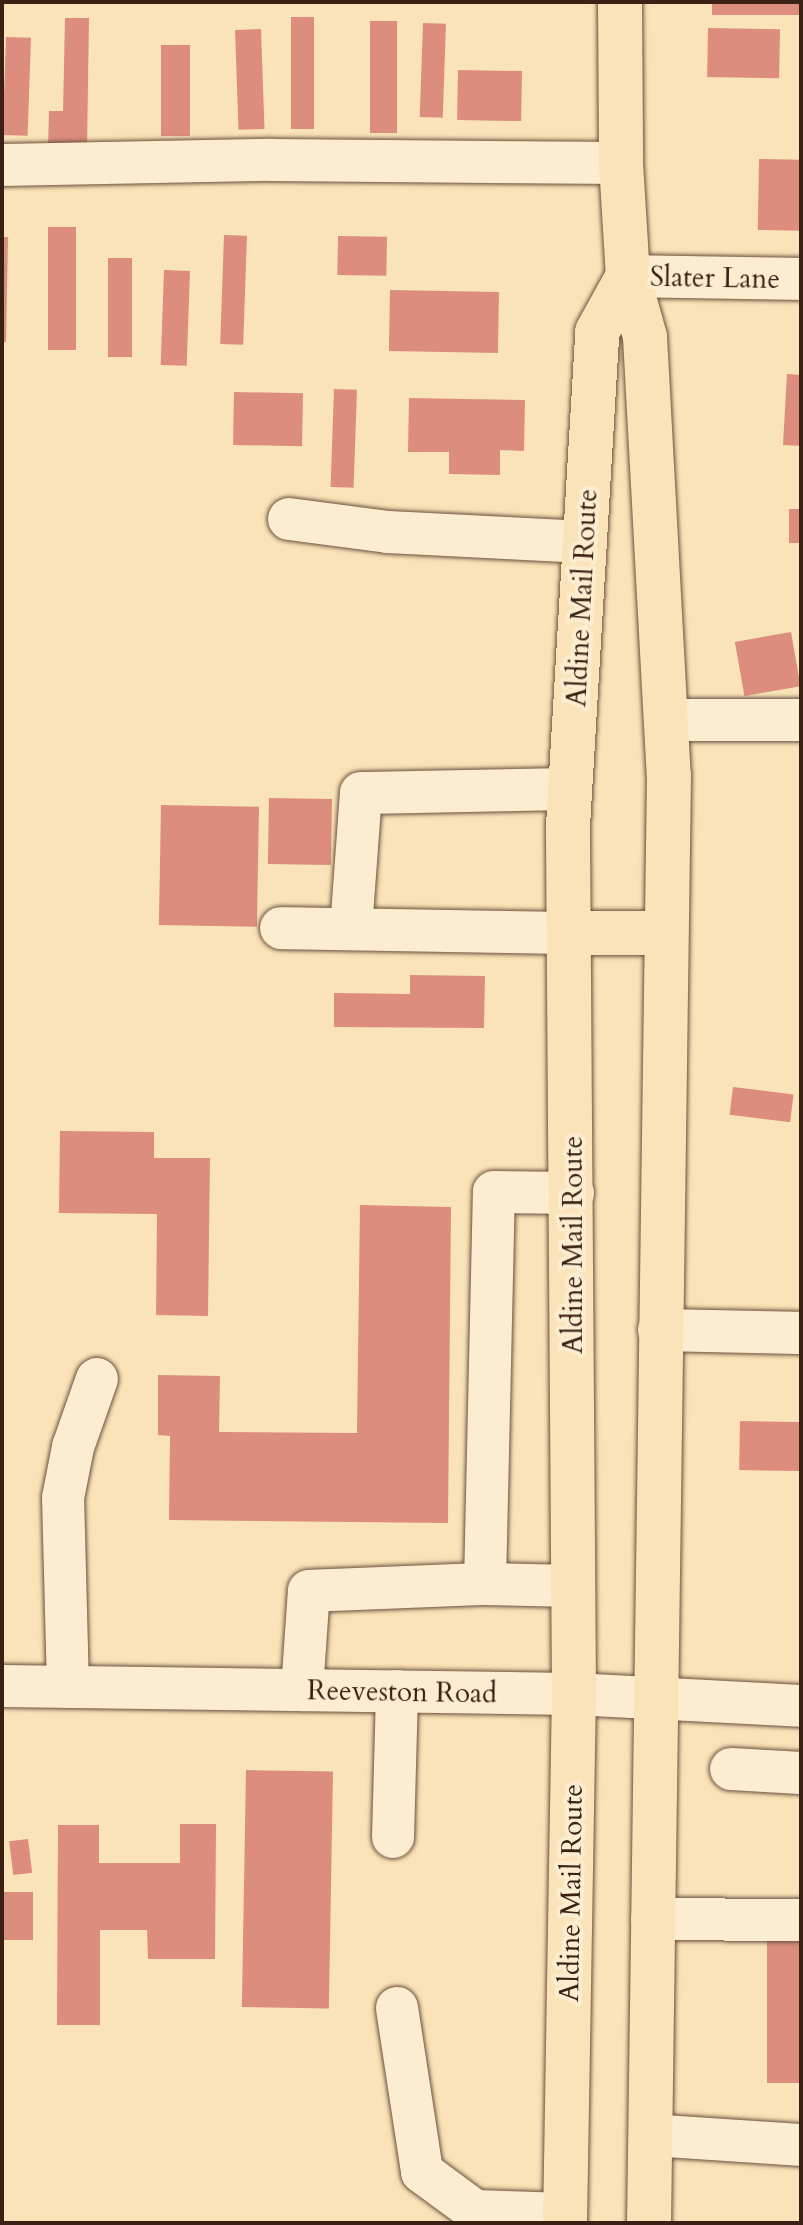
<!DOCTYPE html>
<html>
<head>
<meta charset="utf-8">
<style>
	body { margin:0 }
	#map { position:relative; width:803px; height:2225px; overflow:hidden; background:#fae3b8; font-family:Cardo,serif }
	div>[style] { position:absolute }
	.building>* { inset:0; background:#dd8d7d; transform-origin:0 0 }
	.roads { filter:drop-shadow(0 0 2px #6b513d) drop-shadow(0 0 2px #6b513d) }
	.minor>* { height:42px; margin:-21px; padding:0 21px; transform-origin:21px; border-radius:21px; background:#fcedd1 }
	.major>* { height:44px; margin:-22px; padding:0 22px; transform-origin:22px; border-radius:22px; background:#fae3b8 }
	span { translate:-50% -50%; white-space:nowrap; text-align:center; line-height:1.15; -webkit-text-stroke:8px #fcedd1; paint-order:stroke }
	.street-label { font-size:28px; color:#3b2014 }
	.frame { position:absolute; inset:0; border:4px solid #3b2014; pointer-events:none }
</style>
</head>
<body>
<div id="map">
	<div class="building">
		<div style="left:712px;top:2px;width:89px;height:13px"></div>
		<div style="left:291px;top:17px;width:23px;height:112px"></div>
		<div style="clip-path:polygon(65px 18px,89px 18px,87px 149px,48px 148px,49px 111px,63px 111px)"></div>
		<div style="left:370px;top:21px;width:27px;height:112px"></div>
		<div style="left:423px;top:23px;width:23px;height:94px;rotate:2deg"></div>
		<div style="left:708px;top:28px;width:72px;height:49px;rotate:1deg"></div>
		<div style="left:261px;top:29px;width:100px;height:26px;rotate:88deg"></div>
		<div style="left:6px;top:37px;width:25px;height:98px;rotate:2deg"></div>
		<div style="left:161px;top:45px;width:29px;height:91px"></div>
		<div style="left:458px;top:70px;width:64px;height:50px;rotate:1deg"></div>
		<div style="left:759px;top:159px;width:42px;height:71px;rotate:1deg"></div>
		<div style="left:48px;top:227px;width:28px;height:123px"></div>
		<div style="left:224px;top:235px;width:23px;height:109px;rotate:2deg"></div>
		<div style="left:338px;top:236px;width:49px;height:39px;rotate:1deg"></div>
		<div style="clip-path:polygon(2px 237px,8px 237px,6px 342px,2px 342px)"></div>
		<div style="left:108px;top:258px;width:24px;height:99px"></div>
		<div style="left:164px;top:270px;width:26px;height:95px;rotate:2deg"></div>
		<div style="left:390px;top:290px;width:109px;height:61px;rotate:1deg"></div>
		<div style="clip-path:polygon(787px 374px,801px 375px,801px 446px,783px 445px)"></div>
		<div style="left:334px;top:389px;width:23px;height:98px;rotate:2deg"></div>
		<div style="left:234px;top:392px;width:69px;height:53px;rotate:1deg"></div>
		<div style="clip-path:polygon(409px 398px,525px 400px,524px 451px,500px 450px,500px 475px,449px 474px,449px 452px,408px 452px)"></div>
		<div style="left:789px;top:509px;width:12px;height:34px"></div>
		<div style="left:791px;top:632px;width:55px;height:57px;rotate:80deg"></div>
		<div style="left:269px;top:798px;width:63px;height:66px;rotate:1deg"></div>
		<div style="left:161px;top:805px;width:98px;height:120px;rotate:1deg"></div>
		<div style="clip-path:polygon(410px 975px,485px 976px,484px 1028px,334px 1027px,334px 993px,410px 994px)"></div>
		<div style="left:733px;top:1087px;width:61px;height:28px;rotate:7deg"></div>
		<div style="clip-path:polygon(60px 1131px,154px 1132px,154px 1158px,210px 1158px,208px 1316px,156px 1315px,157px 1214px,59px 1213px)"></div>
		<div style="clip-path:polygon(360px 1205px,451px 1207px,448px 1523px,169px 1520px,170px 1436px,158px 1435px,158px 1375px,220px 1376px,219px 1432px,357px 1433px)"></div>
		<div style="left:740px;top:1421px;width:61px;height:49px;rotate:1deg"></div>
		<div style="left:246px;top:1770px;width:87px;height:237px;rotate:1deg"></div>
		<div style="clip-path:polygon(180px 1824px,216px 1824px,215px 1959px,148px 1959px,147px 1930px,100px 1930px,100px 2025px,57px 2025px,58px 1825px,99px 1825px,99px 1863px,180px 1863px)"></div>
		<div style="left:28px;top:1839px;width:34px;height:19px;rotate:83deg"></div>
		<div style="left:2px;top:1892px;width:31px;height:48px"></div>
		<div style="left:767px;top:1930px;width:34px;height:153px"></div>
	</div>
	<div class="roads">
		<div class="minor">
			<div style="left:2px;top:165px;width:269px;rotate:-1.1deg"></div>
			<div style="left:271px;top:160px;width:350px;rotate:0.5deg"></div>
			<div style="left:628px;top:276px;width:173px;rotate:1deg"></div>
			<div style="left:289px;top:519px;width:100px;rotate:7.5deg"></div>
			<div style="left:388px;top:532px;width:197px;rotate:2.9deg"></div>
			<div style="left:666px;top:720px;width:135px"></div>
			<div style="left:281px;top:928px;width:292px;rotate:1deg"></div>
			<div style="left:351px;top:929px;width:136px;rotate:-85.8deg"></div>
			<div style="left:361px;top:793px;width:210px;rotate:-1.1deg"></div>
			<div style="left:659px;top:1330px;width:142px;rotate:1.2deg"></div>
			<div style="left:485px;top:1584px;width:89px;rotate:1.3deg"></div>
			<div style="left:2px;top:1686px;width:572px;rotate:0.8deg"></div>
			<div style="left:574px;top:1694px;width:227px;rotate:3deg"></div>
			<div style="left:68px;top:1687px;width:189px;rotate:-91.5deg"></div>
			<div style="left:63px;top:1498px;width:52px;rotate:-78.9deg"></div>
			<div style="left:73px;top:1447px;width:72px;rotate:-70.6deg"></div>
			<div style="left:302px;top:1690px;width:99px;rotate:-86deg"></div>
			<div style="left:309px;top:1591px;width:176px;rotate:-2.3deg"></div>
			<div style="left:485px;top:1584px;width:392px;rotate:-88.7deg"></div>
			<div style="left:494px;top:1192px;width:79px;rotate:0.7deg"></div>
			<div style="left:731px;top:1769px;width:70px;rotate:3.3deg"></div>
			<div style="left:393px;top:1837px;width:146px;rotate:-88.4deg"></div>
			<div style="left:652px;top:1919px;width:149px;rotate:0.4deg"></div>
			<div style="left:397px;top:2008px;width:166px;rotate:81.3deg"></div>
			<div style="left:422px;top:2172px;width:66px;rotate:36.3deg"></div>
			<div style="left:475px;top:2211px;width:90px;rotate:1.9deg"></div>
			<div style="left:650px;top:2135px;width:151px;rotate:3.8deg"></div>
		</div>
		<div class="major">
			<div style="left:620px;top:2px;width:161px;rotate:89.6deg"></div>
			<div style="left:621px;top:163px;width:113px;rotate:86.5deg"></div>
			<div style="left:628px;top:276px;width:63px;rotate:74.4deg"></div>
			<div style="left:645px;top:337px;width:439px;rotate:86.9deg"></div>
			<div style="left:669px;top:775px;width:1448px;rotate:90.79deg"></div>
			<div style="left:573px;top:933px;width:90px"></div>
			<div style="left:565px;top:2223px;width:529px;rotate:-89.03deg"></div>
			<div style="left:574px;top:1694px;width:868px;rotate:-90.4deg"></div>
			<div style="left:568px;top:826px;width:495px;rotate:-86.6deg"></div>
			<div style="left:597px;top:332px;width:64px;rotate:-61deg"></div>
		</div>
	</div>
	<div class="street-label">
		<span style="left:715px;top:278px;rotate:1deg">Slater Lane</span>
		<span style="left:582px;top:598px;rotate:-87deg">Aldine Mail Route</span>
		<span style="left:573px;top:1245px;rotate:-90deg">Aldine Mail Route</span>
		<span style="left:402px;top:1692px;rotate:1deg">Reeveston Road</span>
		<span style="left:571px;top:1893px;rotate:-89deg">Aldine Mail Route</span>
	</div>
	<div class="frame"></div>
</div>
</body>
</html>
